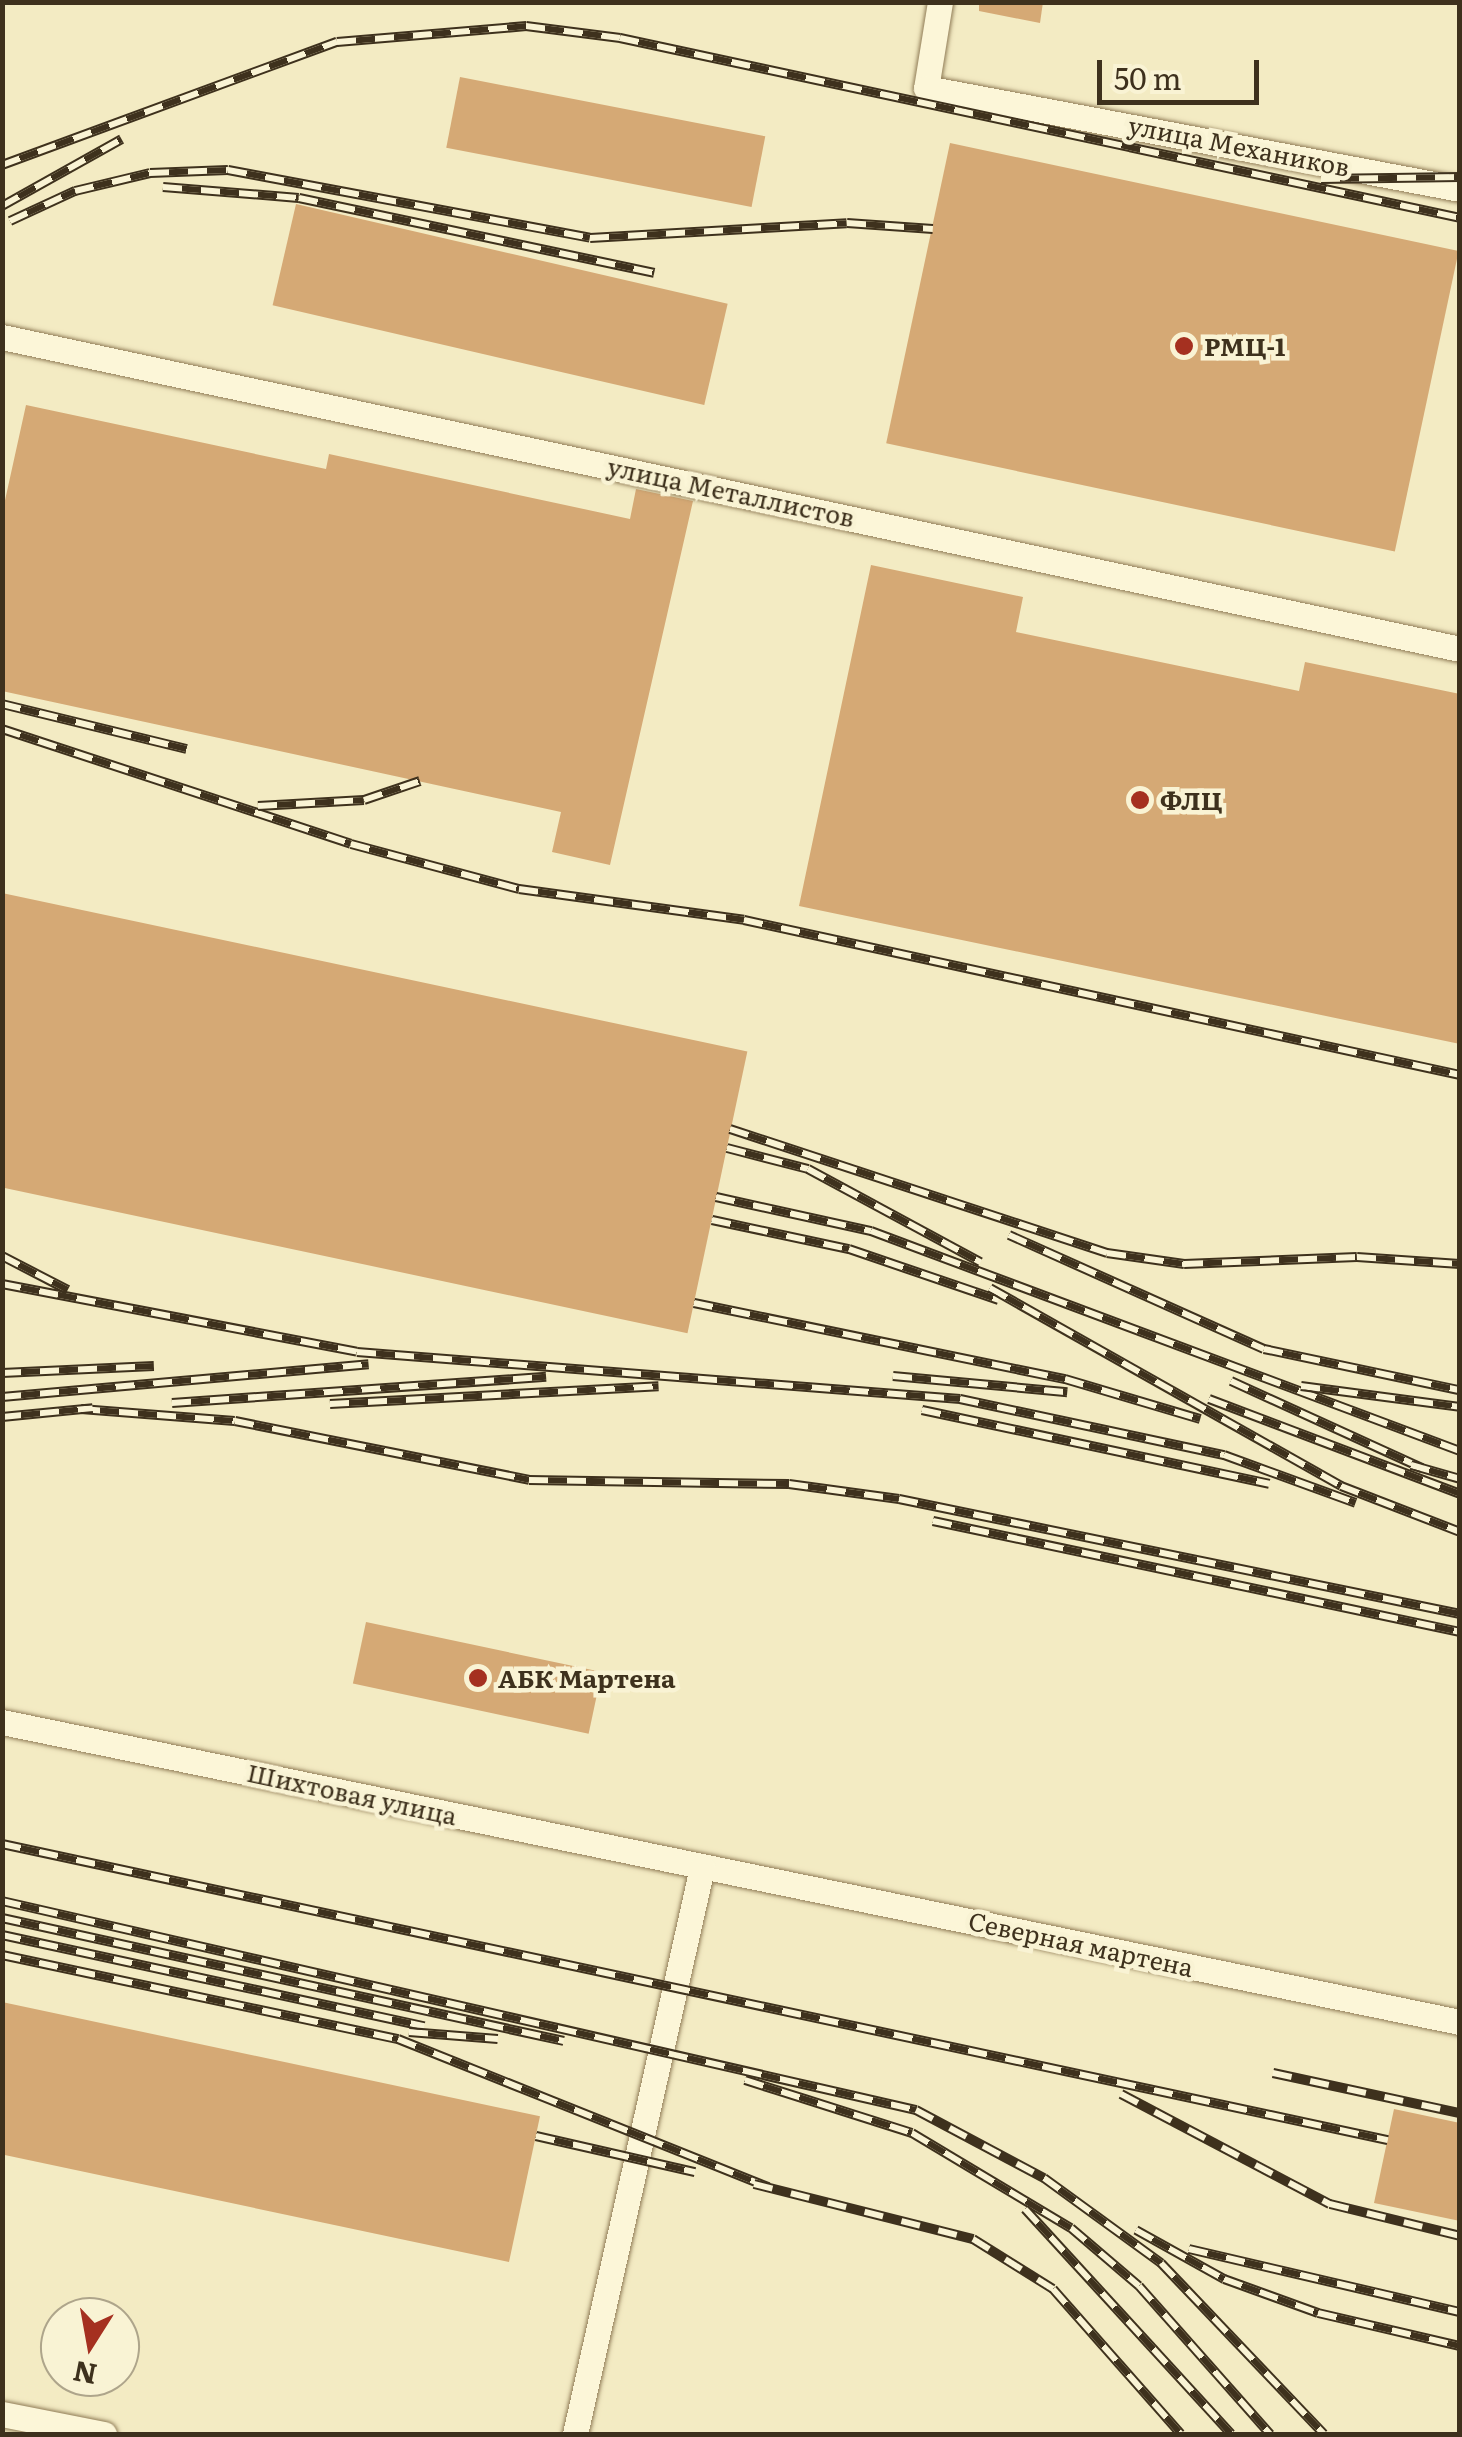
<!DOCTYPE html>
<html>
<head>
<meta charset="utf-8">
<style>
	body { margin:0 }
	#map { position:relative; width:1462px; height:2437px; overflow:hidden; background:#f3ebc3; font-family:Literata,serif }
	div>[style] { position:absolute }
	.building>* { inset:0; background:#d5a975; transform-origin:0 0 }
	.roads { filter:drop-shadow(0 0 2px #907c57) drop-shadow(0 0 2px #907c57) }
	.street>* { height:25px; margin:-12.5px; padding:0 12.5px; transform-origin:12.5px; border-radius:12.5px; background:#fcf6d8 }
	.rail>* { height:10px; margin-top:-5px; transform-origin:0; background:repeating-linear-gradient(90deg,#f9f3d4 0 19px,#3e311d 0 38px); box-sizing:border-box; border-block:2px solid #3e311d }
	.dots>* { width:28px; height:28px; translate:-50% -50%; box-sizing:border-box; border:5px solid #f9f3d4; border-radius:50% }
	span { translate:-50% -50%; white-space:nowrap; text-align:center; line-height:1.15; -webkit-text-stroke:9px #f9f3d4; paint-order:stroke }
	.street-label { font-size:25px; color:#3e311d }
	.poi-label { font-size:25px; color:#3e311d; font-weight:700 }
	.left { translate:0 -50%; text-align:left }
	.frame { position:absolute; inset:0; border:5px solid #3e311d; pointer-events:none }
	.north { position:absolute; left:40px; top:2297px; width:100px; height:100px; box-sizing:border-box; background:#f9f3d4; border:2px solid #aea58b; border-radius:50%; rotate:191deg; font-size:28px; font-weight:700; line-height:40px; text-align:center; color:#3e311d }
	.north::after { content:''; display:block; margin:auto; width:35px; height:45px; background:#a53020; clip-path:polygon(50% 0,100% 100%,50% 72%,0 100%) }
	.scale { position:absolute; left:1097px; top:60px; width:162px; height:45px; box-sizing:border-box; border:5px solid #3e311d; border-top:0; padding-left:12px; font-size:30px; line-height:35px; white-space:nowrap; color:#3e311d; -webkit-text-stroke:8px #f9f3d4; paint-order:stroke }
</style>
</head>
<body>
<div id="map">
	<div class="building">
		<div style="clip-path:polygon(979px 2px,1043px 2px,1040px 23px,979px 11px)"></div>
		<div style="left:460px;top:77px;width:311px;height:72px;rotate:11deg"></div>
		<div style="left:950px;top:143px;width:520px;height:307px;rotate:12deg"></div>
		<div style="left:296px;top:204px;width:443px;height:104px;rotate:13deg"></div>
		<div style="clip-path:polygon(26px 405px,326px 469px,329px 454px,630px 519px,636px 489px,693px 501px,610px 865px,552px 852px,561px 812px,2px 691px,2px 514px)"></div>
		<div style="clip-path:polygon(871px 565px,1023px 597px,1016px 632px,1299px 691px,1305px 662px,1460px 694px,1460px 1044px,799px 906px)"></div>
		<div style="left:2px;top:893px;width:762px;height:288px;rotate:12deg"></div>
		<div style="left:366px;top:1622px;width:241px;height:63px;rotate:12deg"></div>
		<div style="left:2px;top:2002px;width:550px;height:149px;rotate:12deg"></div>
		<div style="clip-path:polygon(1394px 2109px,1460px 2123px,1460px 2221px,1374px 2203px)"></div>
	</div>
	<div class="roads">
		<div class="street">
			<div style="left:940px;top:2px;width:87px;rotate:99.2deg"></div>
			<div style="left:926px;top:88px;width:543px;rotate:10.71deg"></div>
			<div style="left:2px;top:337px;width:1491px;rotate:12.08deg"></div>
			<div style="left:2px;top:1722px;width:1489px;rotate:11.63deg"></div>
			<div style="left:2px;top:2414px;width:104px;rotate:11.1deg"></div>
			<div style="left:575px;top:2434px;width:581px;rotate:-77.37deg"></div>
		</div>
	</div>
	<div class="rail">
		<div style="left:2px;top:165px;width:357px;rotate:-20.2deg"></div>
		<div style="left:337px;top:42px;width:190px;rotate:-4.8deg"></div>
		<div style="left:526px;top:26px;width:95px;rotate:7.3deg"></div>
		<div style="left:620px;top:38px;width:859px;rotate:12.09deg"></div>
		<div style="left:1321px;top:179px;width:139px;rotate:-0.8deg"></div>
		<div style="left:163px;top:187px;width:136px;rotate:4.6deg"></div>
		<div style="left:299px;top:198px;width:363px;rotate:11.9deg"></div>
		<div style="left:2px;top:206px;width:137px;rotate:-29.2deg"></div>
		<div style="left:10px;top:221px;width:72px;rotate:-24.8deg"></div>
		<div style="left:75px;top:191px;width:77px;rotate:-13.5deg"></div>
		<div style="left:150px;top:173px;width:78px;rotate:-2.2deg"></div>
		<div style="left:228px;top:170px;width:368px;rotate:10.6deg"></div>
		<div style="left:590px;top:238px;width:257px;rotate:-3.3deg"></div>
		<div style="left:847px;top:223px;width:86px;rotate:4deg"></div>
		<div style="left:2px;top:704px;width:190px;rotate:13.7deg"></div>
		<div style="left:2px;top:729px;width:367px;rotate:18.2deg"></div>
		<div style="left:351px;top:844px;width:174px;rotate:15deg"></div>
		<div style="left:519px;top:889px;width:227px;rotate:7.8deg"></div>
		<div style="left:744px;top:920px;width:733px;rotate:12.21deg"></div>
		<div style="left:258px;top:806px;width:106px;rotate:-3.2deg"></div>
		<div style="left:364px;top:800px;width:59px;rotate:-18.7deg"></div>
		<div style="left:730px;top:1129px;width:397px;rotate:18.2deg"></div>
		<div style="left:1107px;top:1253px;width:78px;rotate:8.1deg"></div>
		<div style="left:1184px;top:1264px;width:173px;rotate:-2.3deg"></div>
		<div style="left:1357px;top:1257px;width:103px;rotate:3.9deg"></div>
		<div style="left:727px;top:1148px;width:84px;rotate:14.5deg"></div>
		<div style="left:808px;top:1169px;width:196px;rotate:28.4deg"></div>
		<div style="left:716px;top:1197px;width:159px;rotate:12.4deg"></div>
		<div style="left:871px;top:1231px;width:629px;rotate:20.48deg"></div>
		<div style="left:712px;top:1220px;width:140px;rotate:12deg"></div>
		<div style="left:849px;top:1249px;width:158px;rotate:18.8deg"></div>
		<div style="left:1009px;top:1235px;width:279px;rotate:24.1deg"></div>
		<div style="left:1264px;top:1349px;width:199px;rotate:11.9deg"></div>
		<div style="left:2px;top:1256px;width:74px;rotate:27.3deg"></div>
		<div style="left:2px;top:1284px;width:361px;rotate:10.8deg"></div>
		<div style="left:357px;top:1352px;width:605px;rotate:4.46deg"></div>
		<div style="left:960px;top:1399px;width:270px;rotate:12deg"></div>
		<div style="left:1224px;top:1455px;width:140px;rotate:20deg"></div>
		<div style="left:990px;top:1288px;width:403px;rotate:29.4deg"></div>
		<div style="left:1341px;top:1486px;width:128px;rotate:21.1deg"></div>
		<div style="left:694px;top:1303px;width:379px;rotate:11.6deg"></div>
		<div style="left:1065px;top:1379px;width:141px;rotate:16.5deg"></div>
		<div style="left:2px;top:1373px;width:152px;rotate:-2.6deg"></div>
		<div style="left:893px;top:1376px;width:175px;rotate:5.3deg"></div>
		<div style="left:1231px;top:1381px;width:210px;rotate:24.5deg"></div>
		<div style="left:1301px;top:1386px;width:160px;rotate:7.5deg"></div>
		<div style="left:2px;top:1397px;width:368px;rotate:-5.1deg"></div>
		<div style="left:1209px;top:1399px;width:268px;rotate:20.7deg"></div>
		<div style="left:172px;top:1403px;width:375px;rotate:-4deg"></div>
		<div style="left:330px;top:1404px;width:329px;rotate:-3.1deg"></div>
		<div style="left:81px;top:1409px;width:154px;rotate:4.5deg"></div>
		<div style="left:235px;top:1421px;width:300px;rotate:11.3deg"></div>
		<div style="left:529px;top:1480px;width:260px;rotate:0.9deg"></div>
		<div style="left:789px;top:1484px;width:111px;rotate:7.8deg"></div>
		<div style="left:899px;top:1499px;width:573px;rotate:11.58deg"></div>
		<div style="left:922px;top:1410px;width:355px;rotate:12deg"></div>
		<div style="left:2px;top:1417px;width:91px;rotate:-5.6deg"></div>
		<div style="left:1411px;top:1465px;width:51px;rotate:15.9deg"></div>
		<div style="left:933px;top:1521px;width:539px;rotate:11.89deg"></div>
		<div style="left:2px;top:1844px;width:1417px;rotate:12.06deg"></div>
		<div style="left:2px;top:1901px;width:938px;rotate:12.88deg"></div>
		<div style="left:916px;top:2110px;width:145px;rotate:28deg"></div>
		<div style="left:1044px;top:2178px;width:145px;rotate:36deg"></div>
		<div style="left:1161px;top:2263px;width:236px;rotate:46.4deg"></div>
		<div style="left:2px;top:1918px;width:575px;rotate:12.35deg"></div>
		<div style="left:2px;top:1935px;width:432px;rotate:12.2deg"></div>
		<div style="left:2px;top:1955px;width:405px;rotate:12deg"></div>
		<div style="left:398px;top:2039px;width:399px;rotate:21.8deg"></div>
		<div style="left:409px;top:2032px;width:89px;rotate:4.5deg"></div>
		<div style="left:1273px;top:2073px;width:191px;rotate:12.1deg"></div>
		<div style="left:745px;top:2080px;width:175px;rotate:17.6deg"></div>
		<div style="left:912px;top:2133px;width:185px;rotate:30.9deg"></div>
		<div style="left:1071px;top:2228px;width:89px;rotate:40.5deg"></div>
		<div style="left:1139px;top:2286px;width:198px;rotate:48.5deg"></div>
		<div style="left:1121px;top:2094px;width:236px;rotate:27.8deg"></div>
		<div style="left:1330px;top:2204px;width:134px;rotate:13.8deg"></div>
		<div style="left:536px;top:2136px;width:163px;rotate:12.8deg"></div>
		<div style="left:754px;top:2184px;width:226px;rotate:14.1deg"></div>
		<div style="left:973px;top:2239px;width:94px;rotate:32deg"></div>
		<div style="left:1053px;top:2289px;width:193px;rotate:48.6deg"></div>
		<div style="left:1025px;top:2209px;width:305px;rotate:47.5deg"></div>
		<div style="left:1136px;top:2230px;width:101px;rotate:29.1deg"></div>
		<div style="left:1224px;top:2279px;width:100px;rotate:19.9deg"></div>
		<div style="left:1318px;top:2313px;width:146px;rotate:13.1deg"></div>
		<div style="left:1189px;top:2249px;width:278px;rotate:13.1deg"></div>
	</div>
	<div class="dots">
		<div style="left:1184px;top:346px;background:#a53020"></div>
		<div style="left:1140px;top:800px;background:#a53020"></div>
		<div style="left:478px;top:1678px;background:#a53020"></div>
	</div>
	<div class="street-label">
		<span style="left:1239px;top:146px;rotate:11deg">улица Механиков</span>
		<span style="left:731px;top:492px;rotate:12deg">улица Металлистов</span>
		<span style="left:352px;top:1794px;rotate:12deg">Шихтовая улица</span>
		<span style="left:1081px;top:1944px;rotate:12deg">Северная мартена</span>
	</div>
	<div class="poi-label">
		<span class="left" style="left:1204px;top:346px">РМЦ-1</span>
		<span class="left" style="left:1160px;top:800px">ФЛЦ</span>
		<span class="left" style="left:498px;top:1678px">АБК Мартена</span>
	</div>
	<div class="frame"></div>
	<div class="north">N</div>
	<div class="scale">50 m</div>
</div>
</body>
</html>
